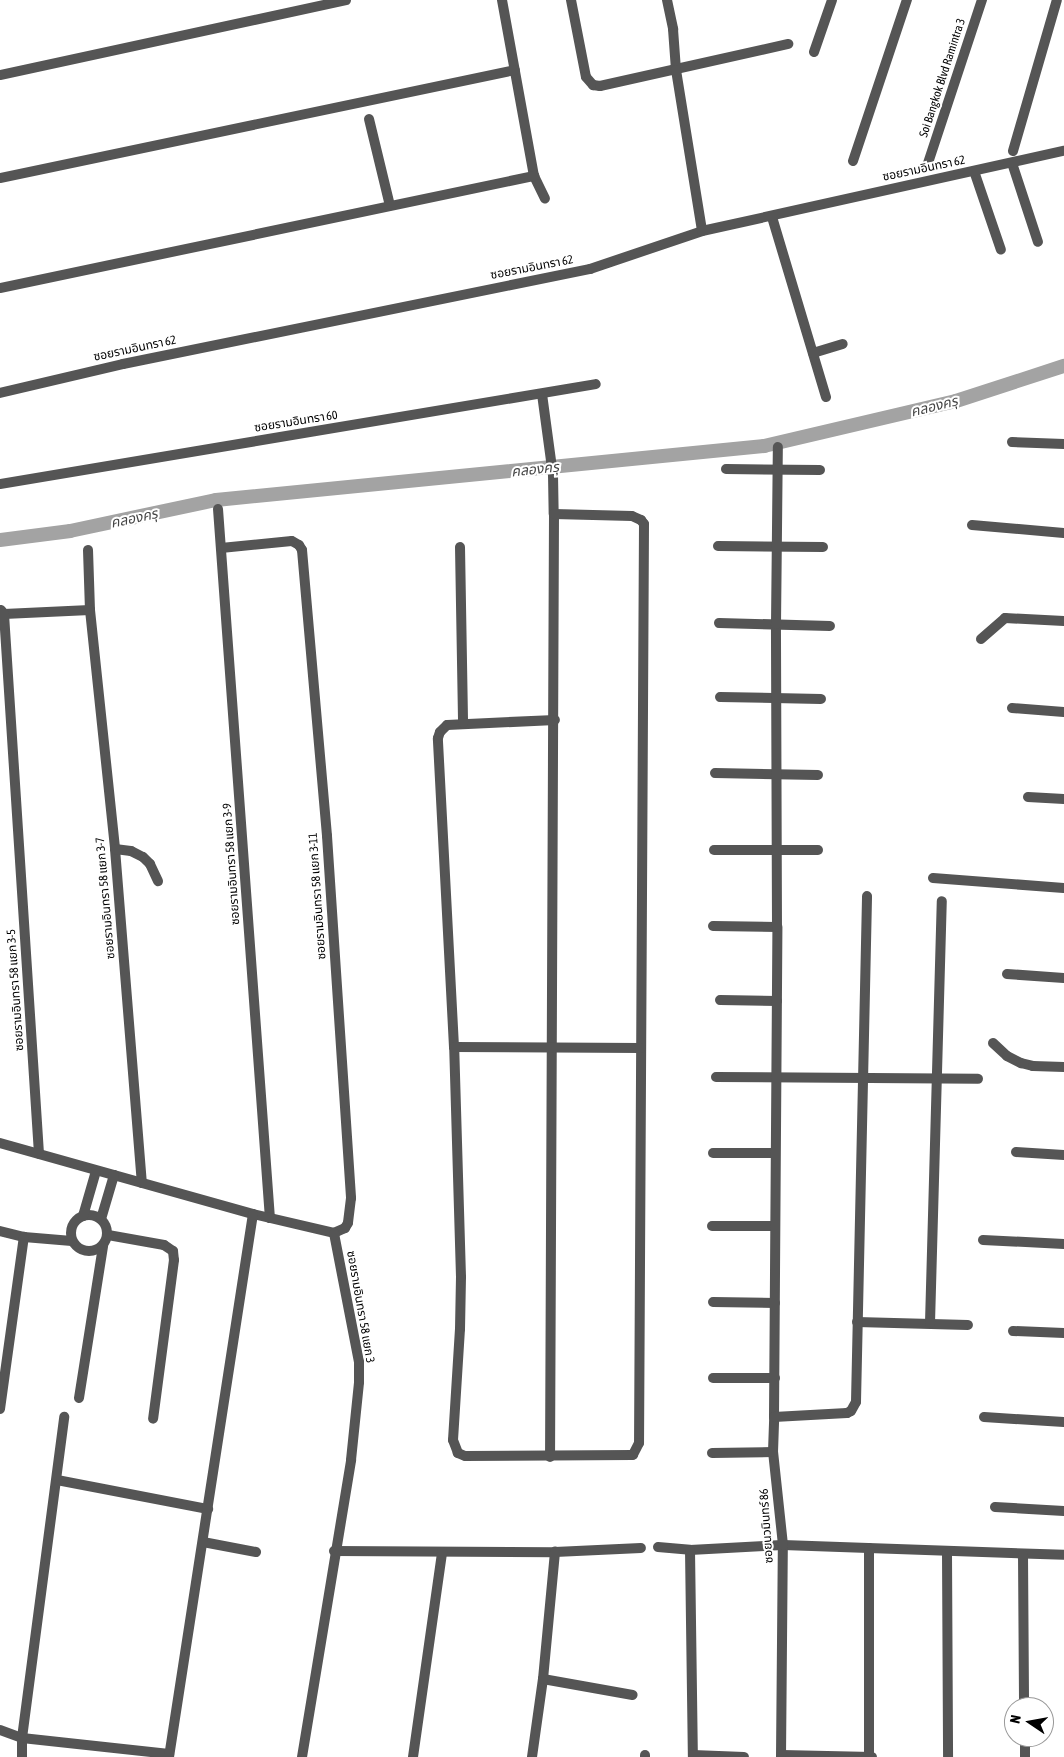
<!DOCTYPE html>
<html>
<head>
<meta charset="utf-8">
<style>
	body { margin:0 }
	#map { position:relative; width:1064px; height:1757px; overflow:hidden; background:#fff; font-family:"Asap Condensed","Noto Sans Thai",sans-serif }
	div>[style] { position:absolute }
	.canal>* { height:14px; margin:-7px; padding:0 7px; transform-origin:7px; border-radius:7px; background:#a3a3a3 }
	.minor>* { height:10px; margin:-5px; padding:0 5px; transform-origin:5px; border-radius:5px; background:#555 }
	.minor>.ring { margin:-5px; padding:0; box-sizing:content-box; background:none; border:10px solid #555; border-radius:50% }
	span { translate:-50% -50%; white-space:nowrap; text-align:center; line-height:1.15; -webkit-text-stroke:4px #fff; paint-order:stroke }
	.street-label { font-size:12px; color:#000 }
	.water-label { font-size:14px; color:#444; font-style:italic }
	.north { position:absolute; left:1004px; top:1697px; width:50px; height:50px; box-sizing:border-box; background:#fff; border:1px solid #999; border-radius:50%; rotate:282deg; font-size:14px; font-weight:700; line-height:20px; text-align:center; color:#000 }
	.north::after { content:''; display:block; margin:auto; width:18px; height:22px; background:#000; clip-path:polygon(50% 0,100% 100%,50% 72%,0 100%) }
</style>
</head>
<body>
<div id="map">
	<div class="canal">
		<div style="left:0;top:540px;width:71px;rotate:-7.3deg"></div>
		<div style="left:70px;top:531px;width:149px;rotate:-12deg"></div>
		<div style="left:216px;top:500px;width:551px;rotate:-5.63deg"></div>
		<div style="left:764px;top:446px;width:197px;rotate:-13.2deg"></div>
		<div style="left:956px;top:401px;width:114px;rotate:-18deg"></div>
	</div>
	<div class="minor">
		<div style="left:502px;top:0;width:179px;rotate:79.7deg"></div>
		<div style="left:534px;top:176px;width:25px;rotate:64deg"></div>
		<div style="left:571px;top:0;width:78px;rotate:79deg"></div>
		<div style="left:586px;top:77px;width:11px;rotate:49deg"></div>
		<div style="left:593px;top:85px;width:7px;rotate:8deg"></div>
		<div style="left:600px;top:86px;width:193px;rotate:-12.6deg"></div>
		<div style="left:667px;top:0;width:30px;rotate:78deg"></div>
		<div style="left:673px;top:29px;width:41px;rotate:85.8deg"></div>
		<div style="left:676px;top:70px;width:163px;rotate:80.8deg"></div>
		<div style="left:814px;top:52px;width:55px;rotate:-70.9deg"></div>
		<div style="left:0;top:75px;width:354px;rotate:-12.2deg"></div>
		<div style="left:369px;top:119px;width:89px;rotate:76.4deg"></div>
		<div style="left:1013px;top:151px;width:157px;rotate:-73.8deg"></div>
		<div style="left:853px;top:161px;width:170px;rotate:-71.5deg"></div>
		<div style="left:928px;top:163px;width:172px;rotate:-71.7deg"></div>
		<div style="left:1012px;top:163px;width:83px;rotate:71.8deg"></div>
		<div style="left:974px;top:171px;width:83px;rotate:71.1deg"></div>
		<div style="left:0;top:178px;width:526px;rotate:-11.84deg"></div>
		<div style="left:772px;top:217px;width:188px;rotate:73.3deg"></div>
		<div style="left:0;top:288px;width:546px;rotate:-11.85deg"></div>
		<div style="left:813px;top:353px;width:31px;rotate:-17deg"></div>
		<div style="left:0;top:393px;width:126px;rotate:-13.3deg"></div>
		<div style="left:123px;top:364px;width:477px;rotate:-11.5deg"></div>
		<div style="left:590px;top:269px;width:118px;rotate:-18.7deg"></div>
		<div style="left:702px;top:231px;width:371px;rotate:-12.5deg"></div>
		<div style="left:542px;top:394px;width:82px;rotate:82.3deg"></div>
		<div style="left:553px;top:475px;width:39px;rotate:89deg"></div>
		<div style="left:554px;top:514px;width:943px;rotate:90.24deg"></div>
		<div style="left:1012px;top:442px;width:52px;rotate:2.2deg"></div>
		<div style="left:726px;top:469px;width:94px;rotate:0.6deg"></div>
		<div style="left:0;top:484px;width:604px;rotate:-9.52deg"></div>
		<div style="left:218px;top:509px;width:711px;rotate:85.81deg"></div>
		<div style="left:554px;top:514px;width:78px;rotate:1.5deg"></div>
		<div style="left:632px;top:516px;width:10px;rotate:24deg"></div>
		<div style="left:641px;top:520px;width:5px;rotate:53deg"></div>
		<div style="left:644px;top:524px;width:919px;rotate:90.31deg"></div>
		<div style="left:639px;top:1443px;width:13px;rotate:117deg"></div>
		<div style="left:633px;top:1455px;width:168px;rotate:179.7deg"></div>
		<div style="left:465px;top:1456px;width:8px;rotate:-157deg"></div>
		<div style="left:458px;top:1453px;width:14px;rotate:-111deg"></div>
		<div style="left:453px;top:1440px;width:111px;rotate:-86.4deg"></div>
		<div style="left:460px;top:1329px;width:52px;rotate:-88.9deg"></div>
		<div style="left:461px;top:1277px;width:230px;rotate:-91.7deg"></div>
		<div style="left:454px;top:1047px;width:309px;rotate:-93deg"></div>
		<div style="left:438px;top:738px;width:6px;rotate:-72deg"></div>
		<div style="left:440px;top:732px;width:10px;rotate:-45deg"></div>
		<div style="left:447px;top:725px;width:108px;rotate:-2.7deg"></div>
		<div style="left:972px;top:525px;width:92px;rotate:5deg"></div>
		<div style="left:718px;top:546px;width:105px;rotate:0.5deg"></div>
		<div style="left:460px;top:547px;width:176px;rotate:89deg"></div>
		<div style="left:221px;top:548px;width:71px;rotate:-5.6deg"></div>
		<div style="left:292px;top:541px;width:8px;rotate:30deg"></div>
		<div style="left:299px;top:545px;width:6px;rotate:59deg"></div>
		<div style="left:302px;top:550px;width:287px;rotate:85deg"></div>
		<div style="left:327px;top:836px;width:363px;rotate:86.2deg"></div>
		<div style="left:351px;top:1198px;width:25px;rotate:97deg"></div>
		<div style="left:348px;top:1223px;width:6px;rotate:121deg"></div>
		<div style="left:345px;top:1228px;width:12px;rotate:156deg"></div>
		<div style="left:88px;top:550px;width:60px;rotate:88.1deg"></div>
		<div style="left:90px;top:610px;width:240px;rotate:84deg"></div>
		<div style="left:115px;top:849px;width:335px;rotate:85.4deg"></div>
		<div style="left:1px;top:610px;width:5px;rotate:53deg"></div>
		<div style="left:4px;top:614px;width:86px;rotate:-2.7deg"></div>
		<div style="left:4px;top:614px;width:541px;rotate:86.29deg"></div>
		<div style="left:719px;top:623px;width:111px;rotate:1.5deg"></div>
		<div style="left:981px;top:639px;width:32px;rotate:-41deg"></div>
		<div style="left:1005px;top:618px;width:59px;rotate:2.9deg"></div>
		<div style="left:720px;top:697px;width:101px;rotate:1.1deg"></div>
		<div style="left:1012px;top:708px;width:52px;rotate:4.4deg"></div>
		<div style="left:715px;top:773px;width:103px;rotate:1.1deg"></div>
		<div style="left:1028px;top:797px;width:36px;rotate:3deg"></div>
		<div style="left:115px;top:849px;width:16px;rotate:7deg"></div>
		<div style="left:131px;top:851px;width:13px;rotate:27deg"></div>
		<div style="left:143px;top:857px;width:10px;rotate:45deg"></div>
		<div style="left:150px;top:864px;width:19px;rotate:65deg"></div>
		<div style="left:714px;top:850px;width:104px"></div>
		<div style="left:933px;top:878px;width:131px;rotate:4.4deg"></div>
		<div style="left:713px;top:926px;width:64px;rotate:0.9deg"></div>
		<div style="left:1007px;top:974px;width:57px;rotate:4deg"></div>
		<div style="left:720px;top:1000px;width:57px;rotate:1deg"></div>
		<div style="left:993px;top:1043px;width:19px;rotate:43deg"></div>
		<div style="left:1007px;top:1056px;width:16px;rotate:27deg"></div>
		<div style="left:1021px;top:1063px;width:12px;rotate:14deg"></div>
		<div style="left:1033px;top:1066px;width:31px;rotate:2deg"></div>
		<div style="left:454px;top:1047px;width:187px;rotate:0.3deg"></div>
		<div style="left:716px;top:1077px;width:262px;rotate:0.4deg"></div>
		<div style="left:0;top:1143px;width:263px;rotate:15.7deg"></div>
		<div style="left:253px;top:1214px;width:83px;rotate:13.2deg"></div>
		<div style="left:1016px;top:1152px;width:48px;rotate:3.6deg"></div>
		<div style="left:713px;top:1153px;width:62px"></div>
		<div class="ring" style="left:71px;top:1215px;width:26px;height:26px"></div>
		<div style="left:83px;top:1216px;width:47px;rotate:-73.9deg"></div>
		<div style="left:101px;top:1219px;width:46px;rotate:-73.5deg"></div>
		<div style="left:712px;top:1226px;width:63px"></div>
		<div style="left:0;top:1231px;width:25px;rotate:14deg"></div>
		<div style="left:24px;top:1237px;width:48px;rotate:4.8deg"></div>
		<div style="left:108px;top:1235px;width:57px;rotate:10.1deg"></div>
		<div style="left:164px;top:1245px;width:11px;rotate:34deg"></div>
		<div style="left:173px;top:1251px;width:9px;rotate:84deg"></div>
		<div style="left:174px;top:1260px;width:160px;rotate:97.5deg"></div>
		<div style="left:983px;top:1240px;width:81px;rotate:2.8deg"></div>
		<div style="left:713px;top:1302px;width:62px;rotate:0.9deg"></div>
		<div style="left:857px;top:1322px;width:111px;rotate:1.5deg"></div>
		<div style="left:930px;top:1323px;width:422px;rotate:-88.4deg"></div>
		<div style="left:1013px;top:1331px;width:51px;rotate:2.2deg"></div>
		<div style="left:713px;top:1378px;width:62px"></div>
		<div style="left:79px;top:1398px;width:154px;rotate:-81deg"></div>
		<div style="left:0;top:1409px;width:174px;rotate:-82.1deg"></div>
		<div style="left:774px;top:1417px;width:490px;rotate:-89.6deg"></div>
		<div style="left:777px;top:927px;width:303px;rotate:-90.2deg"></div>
		<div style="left:776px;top:624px;width:177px;rotate:-89.4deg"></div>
		<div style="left:984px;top:1417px;width:80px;rotate:3.6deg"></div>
		<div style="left:712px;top:1453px;width:61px;rotate:-0.9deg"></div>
		<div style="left:57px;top:1480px;width:154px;rotate:10.9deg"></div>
		<div style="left:995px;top:1507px;width:69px;rotate:3.3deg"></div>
		<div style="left:203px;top:1542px;width:54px;rotate:10.7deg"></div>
		<div style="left:658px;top:1547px;width:32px;rotate:5deg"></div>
		<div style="left:690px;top:1550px;width:93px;rotate:-3.1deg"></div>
		<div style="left:783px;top:1545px;width:281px;rotate:2deg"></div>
		<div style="left:690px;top:1550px;width:207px;rotate:89.2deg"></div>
		<div style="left:334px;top:1551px;width:221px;rotate:0.3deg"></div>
		<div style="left:555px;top:1552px;width:86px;rotate:-2.7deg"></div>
		<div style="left:947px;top:1553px;width:204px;rotate:89.7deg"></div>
		<div style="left:1023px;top:1555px;width:152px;rotate:89.6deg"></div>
		<div style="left:543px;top:1679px;width:91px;rotate:10.1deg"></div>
		<div style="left:0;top:1730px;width:23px;rotate:20deg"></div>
		<div style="left:22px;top:1738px;width:148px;rotate:6.2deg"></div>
		<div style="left:1025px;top:1737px;width:20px;rotate:90deg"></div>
		<div style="left:693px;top:1755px;width:51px;rotate:2.2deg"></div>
		<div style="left:782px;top:1755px;width:90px;rotate:1.3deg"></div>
		<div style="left:22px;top:1757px;width:19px;rotate:-90deg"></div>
		<div style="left:22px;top:1738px;width:324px;rotate:-82.5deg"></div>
		<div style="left:169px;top:1757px;width:549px;rotate:-81.21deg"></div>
		<div style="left:302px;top:1757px;width:301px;rotate:-80.6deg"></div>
		<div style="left:351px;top:1460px;width:78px;rotate:-84.1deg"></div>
		<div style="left:359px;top:1382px;width:20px;rotate:-90deg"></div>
		<div style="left:359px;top:1362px;width:131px;rotate:-101deg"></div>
		<div style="left:413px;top:1757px;width:207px;rotate:-81.9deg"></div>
		<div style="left:532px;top:1757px;width:79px;rotate:-82deg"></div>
		<div style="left:543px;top:1679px;width:128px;rotate:-84.6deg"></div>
		<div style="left:645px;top:1757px;width:2px;rotate:-90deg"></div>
		<div style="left:781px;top:1757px;width:212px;rotate:-89.5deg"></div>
		<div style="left:783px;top:1545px;width:94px;rotate:-96.1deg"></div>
		<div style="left:773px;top:1452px;width:35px;rotate:-88deg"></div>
		<div style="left:774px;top:1417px;width:73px;rotate:-3.1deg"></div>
		<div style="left:847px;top:1413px;width:4px;rotate:-27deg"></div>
		<div style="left:851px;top:1411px;width:10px;rotate:-61deg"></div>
		<div style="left:856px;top:1402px;width:506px;rotate:-88.75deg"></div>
		<div style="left:869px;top:1757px;width:209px;rotate:-90deg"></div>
	</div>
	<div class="street-label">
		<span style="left:943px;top:78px;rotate:-72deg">Soi Bangkok Blvd Ramintra 3</span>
		<span style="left:924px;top:169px;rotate:-12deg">ซอยรามอินทรา 62</span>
		<span style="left:532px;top:268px;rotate:-11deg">ซอยรามอินทรา 62</span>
		<span style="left:135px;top:349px;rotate:-12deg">ซอยรามอินทรา 62</span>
		<span style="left:296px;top:422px;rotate:-9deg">ซอยรามอินทรา 60</span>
		<span style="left:232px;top:864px;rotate:-94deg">ซอยรามอินทรา 58 แยก 3-9</span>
		<span style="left:318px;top:896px;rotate:-94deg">ซอยรามอินทรา 58 แยก 3-11</span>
		<span style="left:106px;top:898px;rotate:-95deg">ซอยรามอินทรา 58 แยก 3-7</span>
		<span style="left:16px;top:990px;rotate:-94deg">ซอยรามอินทรา 58 แยก 3-5</span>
		<span style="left:360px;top:1307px;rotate:80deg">ซอยรามอินทรา 58 แยก 3</span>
		<span style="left:767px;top:1526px;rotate:-94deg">ซอยนวมินทร์ 86</span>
	</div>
	<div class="water-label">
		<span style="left:934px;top:406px;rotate:-14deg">คลองครุ</span>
		<span style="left:535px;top:469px;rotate:-6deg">คลองครุ</span>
		<span style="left:134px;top:518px;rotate:-12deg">คลองครุ</span>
	</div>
	<div class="north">N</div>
</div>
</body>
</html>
